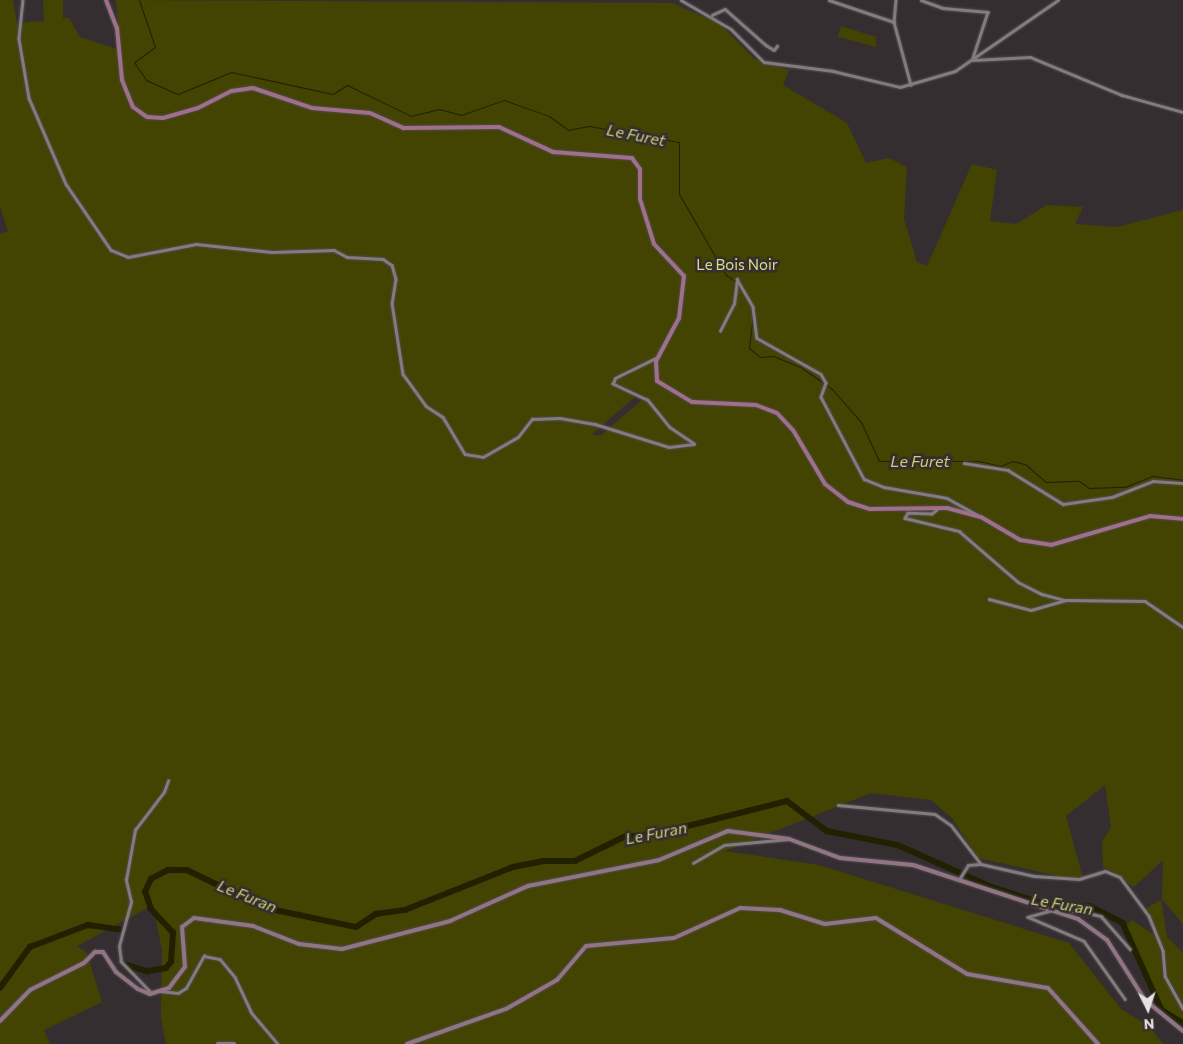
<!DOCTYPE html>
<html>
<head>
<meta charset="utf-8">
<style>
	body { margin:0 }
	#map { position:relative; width:1183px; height:1044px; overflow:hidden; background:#342e31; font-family:Commissioner,sans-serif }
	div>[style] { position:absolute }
	.green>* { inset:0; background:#434401 }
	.stream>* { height:1px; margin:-0.5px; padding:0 0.5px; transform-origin:0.5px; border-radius:0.5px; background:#212102 }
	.river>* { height:5.5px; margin:-2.75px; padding:0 2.75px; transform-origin:2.75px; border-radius:2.75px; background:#212102 }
	.roads { filter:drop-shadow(0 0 1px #4f4b4d) drop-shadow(0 0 1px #4f4b4d) }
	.street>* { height:2.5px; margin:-1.25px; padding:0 1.25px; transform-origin:1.25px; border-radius:1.25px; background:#837c7f }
	.secondary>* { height:4px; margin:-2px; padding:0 2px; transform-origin:2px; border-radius:2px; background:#927584 }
	.primary>* { height:4px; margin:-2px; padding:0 2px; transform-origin:2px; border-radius:2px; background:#a06f8a }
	span { translate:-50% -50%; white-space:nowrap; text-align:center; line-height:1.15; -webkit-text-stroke:5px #342e31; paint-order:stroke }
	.park-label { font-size:15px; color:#d9dd84 }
	.water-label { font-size:16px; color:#cace75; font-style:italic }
	.north { position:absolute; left:1123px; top:984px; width:50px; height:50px; -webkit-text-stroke:4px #342e31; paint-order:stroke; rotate:176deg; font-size:14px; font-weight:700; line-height:20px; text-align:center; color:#e4e1e2 }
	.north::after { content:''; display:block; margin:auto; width:18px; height:22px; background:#e4e1e2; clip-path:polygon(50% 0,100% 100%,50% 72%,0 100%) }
</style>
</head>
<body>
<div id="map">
	<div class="green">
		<div style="clip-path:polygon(evenodd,0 0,13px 0,17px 23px,44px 21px,43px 0,63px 0,63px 18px,69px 18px,80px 37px,120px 50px,116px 0,672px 3px,720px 24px,754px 59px,789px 70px,783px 85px,847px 123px,866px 163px,889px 158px,907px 167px,904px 219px,917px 262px,927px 266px,972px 164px,997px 170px,990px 221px,1016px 224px,1047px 205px,1083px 207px,1075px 224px,1117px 227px,1183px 210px,1183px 924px,1162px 899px,1163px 860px,1134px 887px,1103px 867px,1102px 842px,1111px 827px,1105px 785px,1066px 816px,1084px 882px,978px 858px,952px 818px,931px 800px,871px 793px,725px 851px,819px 865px,1069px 943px,1121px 1009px,1149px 1026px,1163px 1044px,166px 1044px,161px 1017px,162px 950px,153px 905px,77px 946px,87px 953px,102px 1002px,44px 1030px,50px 1044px,0 1044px,0 234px,8px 231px,0 206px,0 0,636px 396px,642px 400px,600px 436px,592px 434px,636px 396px)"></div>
		<div style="clip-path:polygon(841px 26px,876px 37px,876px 47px,838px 37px)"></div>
		<div style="clip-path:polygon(1161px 900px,1167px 937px,1183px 953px,1183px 1005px,1166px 975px,1163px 946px,1145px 909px)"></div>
		<div style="clip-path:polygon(1132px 920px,1158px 938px,1164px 978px,1183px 1009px,1183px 1021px,1162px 1008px,1126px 926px)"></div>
	</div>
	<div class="stream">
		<div style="left:139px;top:0;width:50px;rotate:71.2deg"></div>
		<div style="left:155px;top:47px;width:26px;rotate:144deg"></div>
		<div style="left:134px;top:62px;width:22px;rotate:56deg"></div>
		<div style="left:146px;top:80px;width:35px;rotate:24deg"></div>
		<div style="left:178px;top:94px;width:57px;rotate:-22.5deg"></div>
		<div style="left:231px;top:72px;width:104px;rotate:12.2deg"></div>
		<div style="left:333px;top:94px;width:17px;rotate:-33deg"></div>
		<div style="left:347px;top:85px;width:71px;rotate:25.8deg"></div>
		<div style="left:411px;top:116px;width:29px;rotate:-14deg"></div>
		<div style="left:439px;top:109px;width:23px;rotate:15deg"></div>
		<div style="left:461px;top:115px;width:46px;rotate:-19.2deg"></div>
		<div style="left:504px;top:100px;width:48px;rotate:19.6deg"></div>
		<div style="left:549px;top:116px;width:24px;rotate:36deg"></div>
		<div style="left:568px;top:130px;width:21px;rotate:-11deg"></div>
		<div style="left:589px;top:126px;width:91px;rotate:10.1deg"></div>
		<div style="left:679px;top:142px;width:52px;rotate:90deg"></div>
		<div style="left:679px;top:194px;width:94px;rotate:59.9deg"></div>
		<div style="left:726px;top:275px;width:11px;rotate:34deg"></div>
		<div style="left:738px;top:284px;width:29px;rotate:61deg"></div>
		<div style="left:753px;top:315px;width:33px;rotate:97deg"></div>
		<div style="left:749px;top:348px;width:14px;rotate:39deg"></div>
		<div style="left:760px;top:357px;width:13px;rotate:-4deg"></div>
		<div style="left:773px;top:356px;width:31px;rotate:22deg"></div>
		<div style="left:802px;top:368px;width:37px;rotate:35deg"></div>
		<div style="left:832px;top:389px;width:44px;rotate:48.7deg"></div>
		<div style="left:861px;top:422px;width:43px;rotate:65.2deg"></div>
		<div style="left:879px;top:461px;width:100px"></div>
		<div style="left:979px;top:461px;width:23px;rotate:13deg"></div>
		<div style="left:1001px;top:466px;width:12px;rotate:-24deg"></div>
		<div style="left:1012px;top:461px;width:13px;rotate:13deg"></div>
		<div style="left:1025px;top:464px;width:28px;rotate:41deg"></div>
		<div style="left:1046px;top:482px;width:33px;rotate:-2deg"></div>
		<div style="left:1079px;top:481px;width:12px;rotate:35deg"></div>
		<div style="left:1089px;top:488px;width:36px;rotate:-2deg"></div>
		<div style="left:1125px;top:487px;width:29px;rotate:-22deg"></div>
		<div style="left:1152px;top:476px;width:31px;rotate:7deg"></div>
	</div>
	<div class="river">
		<div style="left:128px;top:965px;width:20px;rotate:18deg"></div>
		<div style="left:147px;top:971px;width:19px;rotate:-9deg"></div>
		<div style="left:166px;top:968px;width:8px;rotate:-50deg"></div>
		<div style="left:171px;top:962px;width:29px;rotate:-86deg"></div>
		<div style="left:173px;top:933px;width:33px;rotate:-133deg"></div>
		<div style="left:151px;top:909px;width:18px;rotate:-109deg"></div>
		<div style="left:145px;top:892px;width:14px;rotate:-65deg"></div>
		<div style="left:151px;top:879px;width:19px;rotate:-28deg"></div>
		<div style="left:168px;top:870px;width:19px"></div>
		<div style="left:187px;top:870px;width:88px;rotate:25.7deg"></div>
		<div style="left:266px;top:908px;width:92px;rotate:11.9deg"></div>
		<div style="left:356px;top:927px;width:24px;rotate:-33deg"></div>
		<div style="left:376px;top:914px;width:29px;rotate:-8deg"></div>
		<div style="left:405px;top:910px;width:116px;rotate:-21.7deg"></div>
		<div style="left:513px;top:867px;width:31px;rotate:-11deg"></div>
		<div style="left:543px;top:861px;width:32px"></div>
		<div style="left:575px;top:861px;width:55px;rotate:-26.1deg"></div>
		<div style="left:624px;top:837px;width:36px;rotate:-6deg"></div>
		<div style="left:660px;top:833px;width:131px;rotate:-14.1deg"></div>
		<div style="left:787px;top:801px;width:50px;rotate:36.9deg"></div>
		<div style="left:827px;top:831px;width:72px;rotate:11.2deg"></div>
		<div style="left:898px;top:845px;width:103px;rotate:24.1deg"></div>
		<div style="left:992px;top:887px;width:59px;rotate:17.8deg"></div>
		<div style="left:1048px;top:905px;width:42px;rotate:1.4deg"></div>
		<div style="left:1090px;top:906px;width:37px;rotate:27deg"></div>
		<div style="left:1123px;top:923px;width:95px;rotate:65.9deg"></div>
		<div style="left:1162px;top:1010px;width:25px;rotate:32deg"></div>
		<div style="left:0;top:988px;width:51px;rotate:-53.8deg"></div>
		<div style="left:30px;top:947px;width:62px;rotate:-20.8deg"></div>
		<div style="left:88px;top:925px;width:34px;rotate:8deg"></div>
	</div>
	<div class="roads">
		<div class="street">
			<div style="left:23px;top:0;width:39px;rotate:96deg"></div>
			<div style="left:19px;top:39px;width:60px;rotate:80.4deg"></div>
			<div style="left:29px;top:98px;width:94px;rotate:66.7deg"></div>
			<div style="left:66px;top:184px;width:80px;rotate:55.7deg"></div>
			<div style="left:111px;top:250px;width:18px;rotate:22deg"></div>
			<div style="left:128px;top:257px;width:69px;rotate:-10.8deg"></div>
			<div style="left:196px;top:244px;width:76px;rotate:6deg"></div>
			<div style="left:272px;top:252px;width:62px;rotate:-1.8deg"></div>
			<div style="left:334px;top:250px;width:15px;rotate:28deg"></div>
			<div style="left:347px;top:257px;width:36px;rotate:3deg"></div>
			<div style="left:383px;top:259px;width:11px;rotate:34deg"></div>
			<div style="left:392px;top:265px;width:15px;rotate:74deg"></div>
			<div style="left:396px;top:279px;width:24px;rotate:99deg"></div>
			<div style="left:392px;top:303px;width:72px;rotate:81.2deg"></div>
			<div style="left:403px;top:374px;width:39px;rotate:54deg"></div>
			<div style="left:426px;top:406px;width:20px;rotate:33deg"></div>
			<div style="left:443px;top:417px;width:43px;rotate:59.3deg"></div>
			<div style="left:465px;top:454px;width:18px;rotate:9deg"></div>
			<div style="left:483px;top:457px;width:40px;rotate:-29.7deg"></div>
			<div style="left:518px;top:437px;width:23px;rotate:-52deg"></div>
			<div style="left:532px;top:419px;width:28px;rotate:-2deg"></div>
			<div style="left:560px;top:418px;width:36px;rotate:10deg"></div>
			<div style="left:595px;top:424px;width:77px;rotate:17.3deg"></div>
			<div style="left:669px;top:447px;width:25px;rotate:-7deg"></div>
			<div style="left:694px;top:444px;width:29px;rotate:-146deg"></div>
			<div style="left:670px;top:428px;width:36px;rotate:-129deg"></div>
			<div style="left:647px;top:400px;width:38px;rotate:-155deg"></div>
			<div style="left:613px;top:384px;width:6px;rotate:-72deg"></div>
			<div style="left:615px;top:378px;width:48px;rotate:-26deg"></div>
			<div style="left:681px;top:0;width:58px;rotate:30.1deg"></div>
			<div style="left:731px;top:29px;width:47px;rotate:45deg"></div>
			<div style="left:764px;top:62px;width:70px;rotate:7.4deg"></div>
			<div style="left:833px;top:71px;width:69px;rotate:13.4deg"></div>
			<div style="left:900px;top:87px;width:57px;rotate:-16.2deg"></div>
			<div style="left:955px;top:71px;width:125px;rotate:-34.6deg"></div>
			<div style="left:829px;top:0;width:69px;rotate:18.7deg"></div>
			<div style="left:896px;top:0;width:22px;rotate:95deg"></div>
			<div style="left:894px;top:22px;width:65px;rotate:74.9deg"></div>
			<div style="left:921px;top:0;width:23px;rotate:20deg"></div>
			<div style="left:943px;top:8px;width:45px;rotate:5.1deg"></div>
			<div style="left:988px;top:12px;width:48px;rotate:108.1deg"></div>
			<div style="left:712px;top:15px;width:14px;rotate:-25deg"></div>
			<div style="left:725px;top:9px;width:55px;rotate:41.3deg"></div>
			<div style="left:766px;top:45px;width:9px;rotate:32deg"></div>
			<div style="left:774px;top:50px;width:5px;rotate:-53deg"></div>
			<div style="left:973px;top:60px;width:57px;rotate:-3deg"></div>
			<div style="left:1030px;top:57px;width:100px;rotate:22.4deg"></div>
			<div style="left:1122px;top:95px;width:63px;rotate:15.6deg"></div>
			<div style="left:720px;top:331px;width:30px;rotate:-63deg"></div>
			<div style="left:734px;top:304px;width:25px;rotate:-83deg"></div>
			<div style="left:737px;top:279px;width:32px;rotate:60deg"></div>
			<div style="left:753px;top:307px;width:31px;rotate:83deg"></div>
			<div style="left:757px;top:338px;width:73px;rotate:29.4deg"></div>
			<div style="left:821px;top:374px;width:10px;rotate:61deg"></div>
			<div style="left:826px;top:383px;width:15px;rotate:110deg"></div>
			<div style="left:821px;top:397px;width:93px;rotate:62.3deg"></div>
			<div style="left:864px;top:479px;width:22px;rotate:22deg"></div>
			<div style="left:884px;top:487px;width:64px;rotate:9.9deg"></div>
			<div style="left:947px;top:498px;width:39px;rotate:29deg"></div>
			<div style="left:964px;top:463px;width:45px;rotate:9deg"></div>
			<div style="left:1008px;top:470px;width:65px;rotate:31.7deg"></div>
			<div style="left:1063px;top:504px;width:49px;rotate:-8.1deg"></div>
			<div style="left:1112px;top:497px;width:44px;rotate:-21.3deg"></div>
			<div style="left:1153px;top:481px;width:30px;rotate:4deg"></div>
			<div style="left:938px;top:509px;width:8px;rotate:140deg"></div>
			<div style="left:932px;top:514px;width:24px;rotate:-178deg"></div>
			<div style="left:908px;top:513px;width:6px;rotate:121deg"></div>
			<div style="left:905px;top:518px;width:56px;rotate:13.5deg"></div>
			<div style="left:959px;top:531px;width:78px;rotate:40.8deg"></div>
			<div style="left:1018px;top:582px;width:27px;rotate:27deg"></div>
			<div style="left:1042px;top:594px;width:24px;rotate:15deg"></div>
			<div style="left:1065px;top:600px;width:80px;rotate:0.7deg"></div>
			<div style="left:1145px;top:601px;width:46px;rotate:34.4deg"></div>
			<div style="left:989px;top:599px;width:43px;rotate:14.7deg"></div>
			<div style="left:1031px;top:610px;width:35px;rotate:-16deg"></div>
			<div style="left:838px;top:805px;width:97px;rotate:5.3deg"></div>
			<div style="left:935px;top:814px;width:19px;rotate:35deg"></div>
			<div style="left:951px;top:825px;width:49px;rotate:52.4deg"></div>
			<div style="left:981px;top:864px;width:54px;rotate:12.8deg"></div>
			<div style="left:1034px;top:876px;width:45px;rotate:3.8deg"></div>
			<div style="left:1079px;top:879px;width:27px;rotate:-17deg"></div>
			<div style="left:1105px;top:871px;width:16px;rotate:22deg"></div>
			<div style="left:1120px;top:877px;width:49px;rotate:53.4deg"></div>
			<div style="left:1149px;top:916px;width:38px;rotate:68deg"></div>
			<div style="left:1163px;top:951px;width:25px;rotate:85deg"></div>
			<div style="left:1165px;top:976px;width:37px;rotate:61deg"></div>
			<div style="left:693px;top:863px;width:36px;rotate:-30deg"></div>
			<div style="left:724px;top:845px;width:65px;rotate:-5.3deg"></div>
			<div style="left:960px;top:878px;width:15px;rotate:-58deg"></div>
			<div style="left:968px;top:865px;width:12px;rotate:-5deg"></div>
			<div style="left:1051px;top:911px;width:24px;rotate:165deg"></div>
			<div style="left:1028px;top:917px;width:61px;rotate:23.2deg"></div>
			<div style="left:1084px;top:941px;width:71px;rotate:54.7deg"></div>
			<div style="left:1063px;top:914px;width:13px;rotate:-18deg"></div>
			<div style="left:1075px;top:910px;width:27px;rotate:13deg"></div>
			<div style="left:1101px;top:916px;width:44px;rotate:48.7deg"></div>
			<div style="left:160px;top:991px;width:18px;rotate:6deg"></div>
			<div style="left:178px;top:993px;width:9px;rotate:-32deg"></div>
			<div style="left:186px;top:988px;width:37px;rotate:-61deg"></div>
			<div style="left:204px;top:956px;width:16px;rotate:11deg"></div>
			<div style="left:220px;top:959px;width:23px;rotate:50deg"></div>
			<div style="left:235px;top:977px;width:38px;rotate:65deg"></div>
			<div style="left:251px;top:1012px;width:42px;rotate:49.8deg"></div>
			<div style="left:150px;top:992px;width:42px;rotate:-134deg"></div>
			<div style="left:121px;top:962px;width:16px;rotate:-97deg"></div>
			<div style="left:119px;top:946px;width:46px;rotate:-74.7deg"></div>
			<div style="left:131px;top:902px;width:23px;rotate:-103deg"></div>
			<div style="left:126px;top:880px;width:51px;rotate:-79.8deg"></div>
			<div style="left:135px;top:830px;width:48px;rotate:-52.7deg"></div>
			<div style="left:164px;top:792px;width:12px;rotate:-70deg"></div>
		</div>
		<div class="secondary">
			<div style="left:0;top:1021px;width:43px;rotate:-45.9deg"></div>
			<div style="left:30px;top:990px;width:60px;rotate:-26.6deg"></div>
			<div style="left:84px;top:963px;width:16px;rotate:-45deg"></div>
			<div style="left:95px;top:952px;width:8px"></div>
			<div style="left:103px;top:952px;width:24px;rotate:57deg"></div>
			<div style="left:116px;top:972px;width:28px;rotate:38deg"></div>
			<div style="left:138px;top:989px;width:13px;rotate:23deg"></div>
			<div style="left:150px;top:994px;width:20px;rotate:-18deg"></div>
			<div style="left:169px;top:988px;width:26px;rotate:-53deg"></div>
			<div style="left:185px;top:967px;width:40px;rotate:-94.3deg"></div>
			<div style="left:182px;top:927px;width:15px;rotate:-37deg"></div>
			<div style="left:194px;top:918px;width:60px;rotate:7.7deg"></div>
			<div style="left:253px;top:926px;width:49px;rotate:21.4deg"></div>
			<div style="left:299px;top:944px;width:43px;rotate:6.6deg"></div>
			<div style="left:342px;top:949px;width:112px;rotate:-14.5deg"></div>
			<div style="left:450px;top:921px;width:85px;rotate:-24.2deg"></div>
			<div style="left:528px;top:886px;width:134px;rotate:-11.2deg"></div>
			<div style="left:659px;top:860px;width:75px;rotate:-22.8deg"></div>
			<div style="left:728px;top:831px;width:62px;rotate:7.5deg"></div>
			<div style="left:789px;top:839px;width:54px;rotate:20.4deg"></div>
			<div style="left:840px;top:858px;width:73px;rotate:5.5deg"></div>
			<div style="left:913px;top:865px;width:174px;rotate:18.1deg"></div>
			<div style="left:1078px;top:919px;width:36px;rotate:36deg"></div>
			<div style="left:1107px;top:940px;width:71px;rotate:57.7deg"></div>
			<div style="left:1145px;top:1000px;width:49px;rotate:39.2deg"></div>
			<div style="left:218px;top:1044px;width:16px"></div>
			<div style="left:407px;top:1044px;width:105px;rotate:-19.5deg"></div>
			<div style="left:506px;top:1009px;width:59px;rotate:-29.6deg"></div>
			<div style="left:557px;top:980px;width:45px;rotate:-49.5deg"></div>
			<div style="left:586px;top:946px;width:88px;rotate:-5.2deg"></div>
			<div style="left:674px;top:938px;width:72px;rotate:-24.4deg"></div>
			<div style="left:740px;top:908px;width:40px;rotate:2.9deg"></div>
			<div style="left:780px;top:910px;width:47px;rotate:17.3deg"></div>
			<div style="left:825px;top:924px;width:51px;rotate:-6.7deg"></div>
			<div style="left:876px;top:918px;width:107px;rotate:31.6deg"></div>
			<div style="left:967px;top:974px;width:82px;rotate:9.8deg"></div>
			<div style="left:1048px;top:988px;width:75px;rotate:48.2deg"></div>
		</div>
		<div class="primary">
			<div style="left:106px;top:0;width:30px;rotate:69deg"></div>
			<div style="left:117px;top:28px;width:52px;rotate:84.5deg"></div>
			<div style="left:122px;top:80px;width:29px;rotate:68deg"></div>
			<div style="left:133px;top:107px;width:17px;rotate:36deg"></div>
			<div style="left:147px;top:117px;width:16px;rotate:4deg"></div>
			<div style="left:163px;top:118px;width:36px;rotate:-16deg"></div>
			<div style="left:198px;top:108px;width:38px;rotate:-27deg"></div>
			<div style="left:232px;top:91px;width:21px;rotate:-8deg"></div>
			<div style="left:253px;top:88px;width:62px;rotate:18.7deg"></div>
			<div style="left:312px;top:108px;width:58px;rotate:4.9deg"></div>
			<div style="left:370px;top:113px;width:37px;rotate:24deg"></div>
			<div style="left:404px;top:128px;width:95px;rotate:-0.6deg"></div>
			<div style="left:499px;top:127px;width:60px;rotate:24.8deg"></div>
			<div style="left:553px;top:152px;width:79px;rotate:4.3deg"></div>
			<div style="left:632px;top:158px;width:14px;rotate:54deg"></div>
			<div style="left:640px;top:169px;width:30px;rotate:90deg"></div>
			<div style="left:640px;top:199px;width:47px;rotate:72.7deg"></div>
			<div style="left:654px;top:244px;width:44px;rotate:46.8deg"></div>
			<div style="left:684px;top:276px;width:42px;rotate:96.8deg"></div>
			<div style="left:679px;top:318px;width:49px;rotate:118.1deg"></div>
			<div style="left:656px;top:361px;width:20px;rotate:87deg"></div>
			<div style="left:657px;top:381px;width:41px;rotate:31deg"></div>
			<div style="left:692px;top:402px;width:64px;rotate:2.7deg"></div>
			<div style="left:756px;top:405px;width:22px;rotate:21deg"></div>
			<div style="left:777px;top:413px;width:23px;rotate:47deg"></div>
			<div style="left:793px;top:430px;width:63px;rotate:59.3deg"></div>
			<div style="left:825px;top:484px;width:29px;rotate:38deg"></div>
			<div style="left:848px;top:502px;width:23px;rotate:18deg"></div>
			<div style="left:870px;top:509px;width:77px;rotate:-0.7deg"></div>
			<div style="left:947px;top:508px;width:35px;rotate:15deg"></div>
			<div style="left:981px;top:517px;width:45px;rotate:30.5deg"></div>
			<div style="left:1020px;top:540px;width:31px;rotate:9deg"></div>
			<div style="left:1051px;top:545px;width:103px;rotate:-16.3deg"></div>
			<div style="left:1150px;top:516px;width:33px;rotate:5deg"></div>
		</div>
	</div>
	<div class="park-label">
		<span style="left:737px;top:265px">Le Bois Noir</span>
	</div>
	<div class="water-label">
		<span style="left:636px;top:135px;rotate:11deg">Le Furet</span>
		<span style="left:920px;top:461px">Le Furet</span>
		<span style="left:656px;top:833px;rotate:-11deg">Le Furan</span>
		<span style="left:247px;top:896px;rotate:22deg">Le Furan</span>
		<span style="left:1062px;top:904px;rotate:10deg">Le Furan</span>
	</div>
	<div class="north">N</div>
</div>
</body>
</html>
